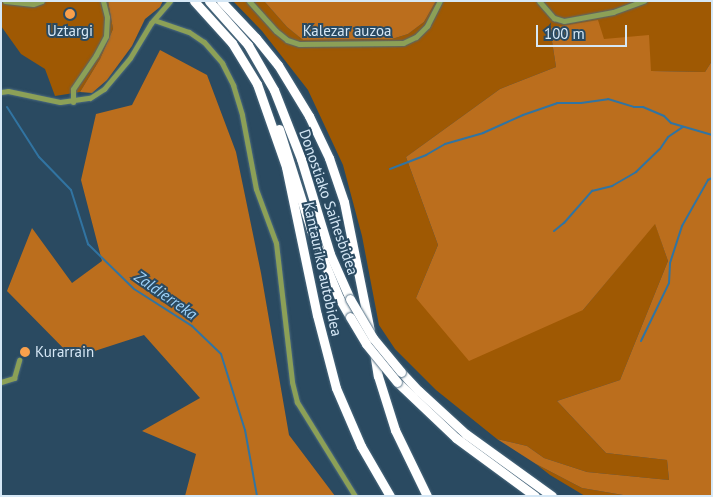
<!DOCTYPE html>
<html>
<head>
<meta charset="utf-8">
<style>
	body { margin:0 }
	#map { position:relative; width:713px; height:497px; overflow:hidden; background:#2a4a61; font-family:"PT Sans",sans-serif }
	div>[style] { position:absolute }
	.green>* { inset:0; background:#9f5903 }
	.forest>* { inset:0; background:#bb6e1d }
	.stream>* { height:2px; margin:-1px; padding:0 1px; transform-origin:1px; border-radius:1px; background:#3174a2 }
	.roads { filter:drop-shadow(0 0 1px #4c6a7f) drop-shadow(0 0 1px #4c6a7f) }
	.minor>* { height:5px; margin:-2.5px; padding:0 2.5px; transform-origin:2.5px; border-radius:2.5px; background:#8ca057 }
	.motorway>* { height:9px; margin:-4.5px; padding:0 4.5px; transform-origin:4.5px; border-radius:4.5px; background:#fff }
	.bridges { filter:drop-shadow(0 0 1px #4c6a7f) drop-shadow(0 0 1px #4c6a7f) }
	.motorway-bridge>* { height:9px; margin:-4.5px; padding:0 4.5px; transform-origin:4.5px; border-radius:4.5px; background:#fff }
	.dots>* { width:14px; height:14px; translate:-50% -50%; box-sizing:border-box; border:2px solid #2a4a61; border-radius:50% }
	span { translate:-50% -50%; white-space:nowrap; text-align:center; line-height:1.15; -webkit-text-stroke:4px #2a4a61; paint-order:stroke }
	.poi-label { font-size:15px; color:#d6e8f6 }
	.left { translate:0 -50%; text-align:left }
	.street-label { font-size:15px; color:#d6e8f6 }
	.water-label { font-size:16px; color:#9ed2f9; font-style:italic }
	.frame { position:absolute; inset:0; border:2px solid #d6e8f6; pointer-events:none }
	.scale { position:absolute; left:536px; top:25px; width:91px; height:22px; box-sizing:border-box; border:2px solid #d6e8f6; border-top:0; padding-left:6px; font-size:15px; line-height:18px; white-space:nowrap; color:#d6e8f6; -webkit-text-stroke:4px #2a4a61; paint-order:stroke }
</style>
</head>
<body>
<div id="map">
	<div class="green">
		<div style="clip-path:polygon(1px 1px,108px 1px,113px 29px,100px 59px,80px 92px,55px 96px,45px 69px,21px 54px,1px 26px)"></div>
		<div style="clip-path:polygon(233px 1px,264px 1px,287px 27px,303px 40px,392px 39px,408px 34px,424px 22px,436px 1px,712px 1px,712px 61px,705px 72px,651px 71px,604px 39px,550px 28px,556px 67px,500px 89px,406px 157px,438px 245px,416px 298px,583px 310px,655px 223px,668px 261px,620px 380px,557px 401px,606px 453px,667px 460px,669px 480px,587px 472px,544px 458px,527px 446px,497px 439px,436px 390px,395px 349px,379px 325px,362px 236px,343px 165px,308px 90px,262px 31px)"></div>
		<div style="clip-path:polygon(536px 464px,582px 488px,629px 496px,585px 496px,550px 475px)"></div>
	</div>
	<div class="forest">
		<div style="clip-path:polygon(108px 1px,163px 1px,160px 7px,145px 19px,132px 46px,107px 80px,92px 93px,80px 92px,100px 59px,113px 29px)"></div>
		<div style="clip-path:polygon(264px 1px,436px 1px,424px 22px,408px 34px,392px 39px,303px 40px,287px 27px)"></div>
		<div style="clip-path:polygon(598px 20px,604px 39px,649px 35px,651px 71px,705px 72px,712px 61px,712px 496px,629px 496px,582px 488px,536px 464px,497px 439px,527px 446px,544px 458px,587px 472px,669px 480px,667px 460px,606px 453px,557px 401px,620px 380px,668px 261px,655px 224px,583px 310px,469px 361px,416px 298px,438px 245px,406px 157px,500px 89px,556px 67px,550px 28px)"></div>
		<div style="clip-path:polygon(160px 50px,207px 75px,236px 152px,261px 273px,289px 435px,335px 496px,185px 496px,196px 454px,142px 431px,200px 398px,144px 335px,73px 358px,7px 291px,32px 228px,72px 283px,102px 261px,81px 180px,96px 114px,132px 105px)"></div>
	</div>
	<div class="stream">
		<div style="left:7px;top:107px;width:59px;rotate:57.4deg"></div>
		<div style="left:39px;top:157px;width:46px;rotate:45.9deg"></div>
		<div style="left:71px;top:190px;width:57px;rotate:72.5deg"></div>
		<div style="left:88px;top:244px;width:64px;rotate:44.4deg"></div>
		<div style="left:134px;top:289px;width:69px;rotate:32.5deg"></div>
		<div style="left:192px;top:326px;width:40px;rotate:44deg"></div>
		<div style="left:221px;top:354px;width:80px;rotate:72.5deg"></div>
		<div style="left:245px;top:430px;width:67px;rotate:79.7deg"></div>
		<div style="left:390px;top:169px;width:39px;rotate:-21deg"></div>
		<div style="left:426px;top:155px;width:22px;rotate:-30deg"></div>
		<div style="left:445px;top:144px;width:40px;rotate:-16deg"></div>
		<div style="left:483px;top:133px;width:44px;rotate:-24.2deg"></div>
		<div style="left:523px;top:115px;width:36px;rotate:-19deg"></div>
		<div style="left:557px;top:103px;width:24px"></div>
		<div style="left:581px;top:103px;width:27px;rotate:-8deg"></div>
		<div style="left:608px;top:99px;width:27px;rotate:17deg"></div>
		<div style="left:634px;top:107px;width:9px"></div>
		<div style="left:643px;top:107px;width:23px;rotate:23deg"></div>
		<div style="left:664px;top:116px;width:10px;rotate:45deg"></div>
		<div style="left:671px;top:123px;width:43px;rotate:16.3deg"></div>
		<div style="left:554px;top:231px;width:13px;rotate:-39deg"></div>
		<div style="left:564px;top:223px;width:43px;rotate:-48.8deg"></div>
		<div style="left:592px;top:191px;width:21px;rotate:-14deg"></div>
		<div style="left:612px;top:186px;width:28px;rotate:-30deg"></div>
		<div style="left:636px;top:172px;width:33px;rotate:-44deg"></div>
		<div style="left:660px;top:149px;width:14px;rotate:-56deg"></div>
		<div style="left:668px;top:137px;width:18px;rotate:-34deg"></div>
		<div style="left:641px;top:341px;width:64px;rotate:-64.2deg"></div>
		<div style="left:669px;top:283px;width:20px;rotate:-87deg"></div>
		<div style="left:670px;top:263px;width:39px;rotate:-72deg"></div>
		<div style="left:682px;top:226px;width:53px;rotate:-60.5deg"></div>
		<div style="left:708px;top:180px;width:4px;rotate:-27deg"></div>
	</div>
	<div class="roads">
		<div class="minor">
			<div style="left:5px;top:1px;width:28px;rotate:6deg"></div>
			<div style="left:33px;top:4px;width:9px;rotate:-18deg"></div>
			<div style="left:249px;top:1px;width:40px;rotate:48deg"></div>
			<div style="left:276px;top:31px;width:14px;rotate:39deg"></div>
			<div style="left:287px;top:40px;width:13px;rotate:18deg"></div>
			<div style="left:299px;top:44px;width:104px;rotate:-0.6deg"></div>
			<div style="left:403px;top:43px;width:14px;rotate:-25deg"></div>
			<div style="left:416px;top:37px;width:16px;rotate:-45deg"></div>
			<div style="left:427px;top:26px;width:28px;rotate:-63deg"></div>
			<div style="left:539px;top:1px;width:23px;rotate:49deg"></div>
			<div style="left:554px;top:18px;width:10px;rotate:17deg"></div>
			<div style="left:564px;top:21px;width:50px;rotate:-10.4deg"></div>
			<div style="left:613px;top:12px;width:33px;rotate:-20deg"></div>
			<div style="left:154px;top:20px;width:37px;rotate:19deg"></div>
			<div style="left:189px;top:32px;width:18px;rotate:34deg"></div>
			<div style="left:204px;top:42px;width:28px;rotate:49deg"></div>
			<div style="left:222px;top:63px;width:25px;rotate:63deg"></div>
			<div style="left:233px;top:85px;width:31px;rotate:73deg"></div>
			<div style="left:242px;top:115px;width:75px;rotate:79.3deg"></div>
			<div style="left:256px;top:189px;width:58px;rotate:69.7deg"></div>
			<div style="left:276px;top:243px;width:140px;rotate:83.4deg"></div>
			<div style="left:292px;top:382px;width:21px;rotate:76deg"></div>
			<div style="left:297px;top:402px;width:110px;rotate:58.3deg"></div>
			<div style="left:1px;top:92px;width:7px;rotate:-8deg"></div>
			<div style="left:8px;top:91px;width:53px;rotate:11.9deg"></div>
			<div style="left:60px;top:102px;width:30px;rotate:-8deg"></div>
			<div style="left:90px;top:98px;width:17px;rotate:-33deg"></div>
			<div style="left:104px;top:89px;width:40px;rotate:-50deg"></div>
			<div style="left:130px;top:58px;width:41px;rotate:-59deg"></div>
			<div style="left:151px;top:23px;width:29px;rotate:-49deg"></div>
			<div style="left:73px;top:102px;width:13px;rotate:-90deg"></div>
			<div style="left:73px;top:89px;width:41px;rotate:-55.9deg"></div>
			<div style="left:96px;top:55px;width:21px;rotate:-62deg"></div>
			<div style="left:106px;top:36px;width:19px;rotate:-87deg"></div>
			<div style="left:107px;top:17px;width:16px;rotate:-104deg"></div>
			<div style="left:1px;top:382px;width:14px;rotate:-17deg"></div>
			<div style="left:14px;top:378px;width:19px;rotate:-74deg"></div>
		</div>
		<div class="motorway">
			<div style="left:194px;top:1px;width:57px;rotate:47.9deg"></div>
			<div style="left:232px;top:43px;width:48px;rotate:58.6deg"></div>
			<div style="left:257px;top:84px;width:88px;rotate:70.7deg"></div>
			<div style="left:286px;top:167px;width:151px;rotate:78.2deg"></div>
			<div style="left:317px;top:315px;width:75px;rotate:75.4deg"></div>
			<div style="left:336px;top:388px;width:63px;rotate:66.7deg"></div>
			<div style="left:361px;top:446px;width:58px;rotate:59.9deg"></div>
			<div style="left:209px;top:1px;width:59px;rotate:48.4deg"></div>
			<div style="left:248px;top:45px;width:52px;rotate:60deg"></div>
			<div style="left:274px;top:90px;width:74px;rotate:68.6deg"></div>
			<div style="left:301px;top:159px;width:99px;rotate:73deg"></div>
			<div style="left:330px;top:254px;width:49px;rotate:66deg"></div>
			<div style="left:221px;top:1px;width:51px;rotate:46.6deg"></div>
			<div style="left:256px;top:38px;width:35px;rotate:51deg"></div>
			<div style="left:278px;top:65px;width:60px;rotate:58.7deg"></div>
			<div style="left:309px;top:116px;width:47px;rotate:64.5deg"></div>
			<div style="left:329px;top:158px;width:46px;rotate:71.2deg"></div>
			<div style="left:344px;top:202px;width:132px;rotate:78.6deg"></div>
			<div style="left:279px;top:129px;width:106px;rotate:72.4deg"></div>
			<div style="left:311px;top:230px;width:74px;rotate:67.6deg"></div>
			<div style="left:339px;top:298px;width:22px;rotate:60deg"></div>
			<div style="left:374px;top:352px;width:24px;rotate:81deg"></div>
			<div style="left:378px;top:376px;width:57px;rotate:72.5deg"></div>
			<div style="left:395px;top:430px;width:73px;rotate:64.1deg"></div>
			<div style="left:401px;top:372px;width:26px;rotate:47deg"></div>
			<div style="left:419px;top:391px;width:64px;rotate:42.5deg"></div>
			<div style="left:466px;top:434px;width:106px;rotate:35.8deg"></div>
			<div style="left:397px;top:382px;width:81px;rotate:43.5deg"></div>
			<div style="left:456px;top:438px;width:98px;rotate:36.3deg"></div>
		</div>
	</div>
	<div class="bridges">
		<div class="motorway-bridge">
			<div style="left:350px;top:299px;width:45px;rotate:59.5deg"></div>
			<div style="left:373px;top:338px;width:44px;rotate:50.5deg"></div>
			<div style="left:350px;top:317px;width:31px;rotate:59deg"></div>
			<div style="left:366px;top:344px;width:49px;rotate:50.8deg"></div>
		</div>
	</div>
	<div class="dots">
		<div style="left:70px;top:14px;background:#f9a04c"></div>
		<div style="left:25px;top:352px;background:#f9a04c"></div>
	</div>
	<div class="poi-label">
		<span style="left:70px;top:31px">Uztargi</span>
		<span class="left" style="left:35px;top:352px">Kurarrain</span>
	</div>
	<div class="street-label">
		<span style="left:347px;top:31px">Kalezar auzoa</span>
		<span style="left:329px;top:202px;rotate:71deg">Donostiako Saihesbidea</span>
		<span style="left:323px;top:269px;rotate:78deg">Kantauriko autobidea</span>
	</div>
	<div class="water-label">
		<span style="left:166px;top:295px;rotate:35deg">Zaldierreka</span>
	</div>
	<div class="frame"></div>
	<div class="scale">100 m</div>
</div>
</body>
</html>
